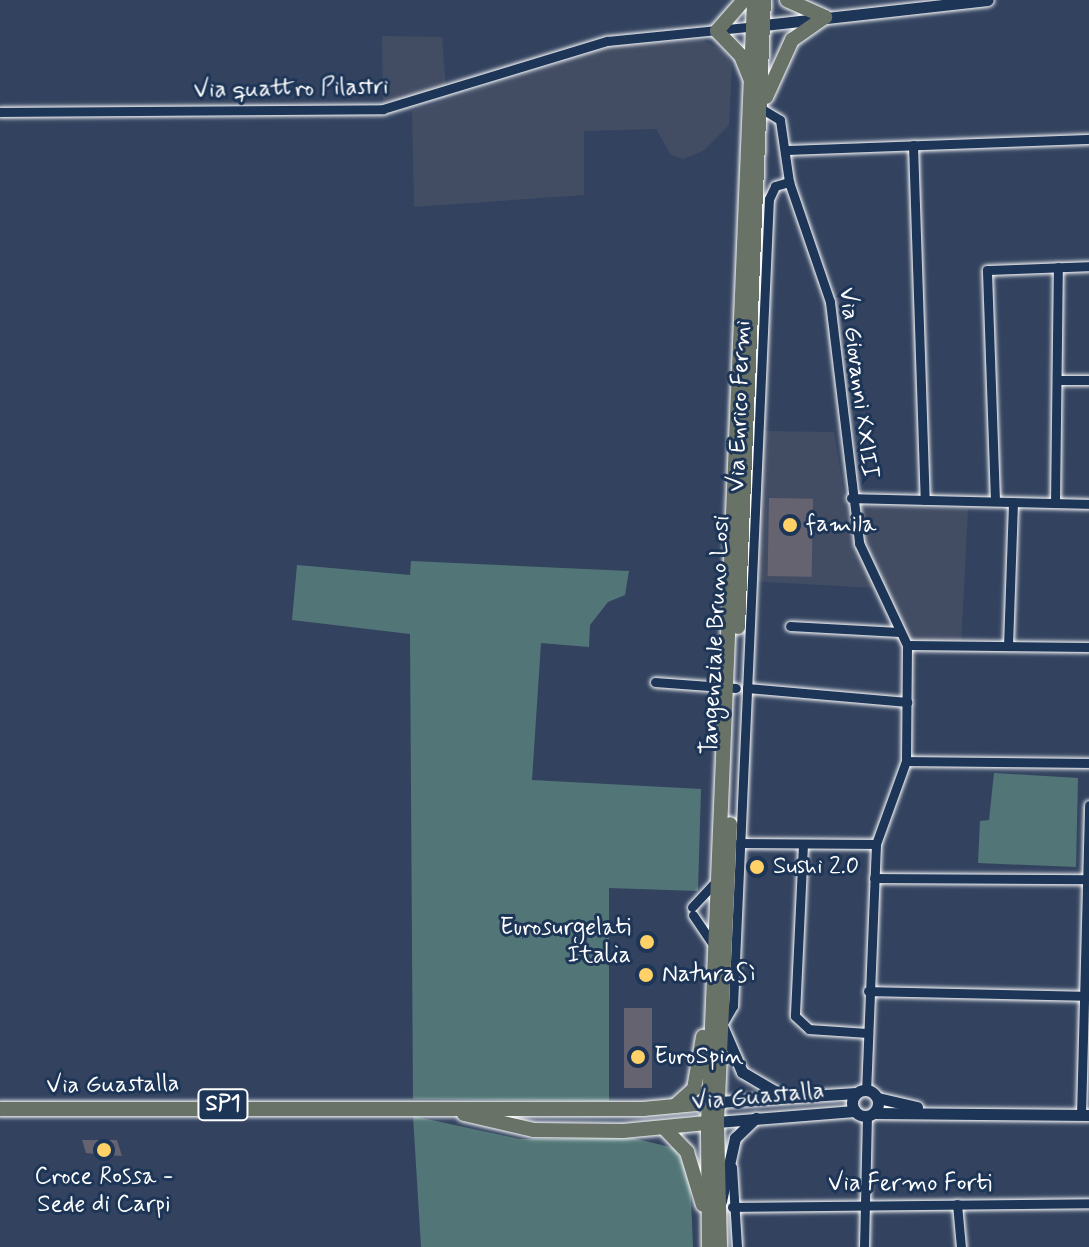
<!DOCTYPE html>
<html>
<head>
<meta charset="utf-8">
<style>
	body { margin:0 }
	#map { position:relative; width:1089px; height:1247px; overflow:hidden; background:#33435f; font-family:Mynerve,sans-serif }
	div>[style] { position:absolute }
	.built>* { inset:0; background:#424d64 }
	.green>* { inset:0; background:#527677 }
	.building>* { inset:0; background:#666371; transform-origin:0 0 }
	.roads { filter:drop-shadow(0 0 2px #fff) drop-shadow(0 0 2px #fff) }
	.minor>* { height:9px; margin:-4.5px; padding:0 4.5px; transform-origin:4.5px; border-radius:4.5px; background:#1d3557 }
	.tertiary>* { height:11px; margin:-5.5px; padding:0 5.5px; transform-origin:5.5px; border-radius:5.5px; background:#1d3557 }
	.tertiary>.ring { margin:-5.5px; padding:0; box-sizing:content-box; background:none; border:11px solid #1d3557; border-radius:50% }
	.primary>* { height:14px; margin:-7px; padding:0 7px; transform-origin:7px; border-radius:7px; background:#687266 }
	.dots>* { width:22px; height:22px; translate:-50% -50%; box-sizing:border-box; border:4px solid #1d3557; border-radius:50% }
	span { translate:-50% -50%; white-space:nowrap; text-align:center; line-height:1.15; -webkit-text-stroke:6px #1d3557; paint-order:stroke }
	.shield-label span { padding:2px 6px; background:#1d3557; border:2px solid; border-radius:6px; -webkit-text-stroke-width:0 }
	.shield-label { font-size:22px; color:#fff; font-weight:700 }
	.street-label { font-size:24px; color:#fff }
	.poi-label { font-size:24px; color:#fff }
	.left { translate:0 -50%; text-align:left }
	.right { translate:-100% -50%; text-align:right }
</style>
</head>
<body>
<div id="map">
	<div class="built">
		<div style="clip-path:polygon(382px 36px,442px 37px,446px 88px,383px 103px)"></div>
		<div style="clip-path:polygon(703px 40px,725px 52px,732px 65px,729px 125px,703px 151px,683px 159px,671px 155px,656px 129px,584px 131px,584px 195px,414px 207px,412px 111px,612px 46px)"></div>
		<div style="clip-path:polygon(759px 431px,834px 432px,846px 506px,968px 509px,961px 646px,907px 644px,876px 588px,750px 581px)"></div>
	</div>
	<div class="green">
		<div style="clip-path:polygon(411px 561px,629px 571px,625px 595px,608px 602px,590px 625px,589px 647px,541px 643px,532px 780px,701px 789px,698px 891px,609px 888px,609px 1101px,413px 1099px,410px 634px,292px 620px,297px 565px,410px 575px)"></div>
		<div style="clip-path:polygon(994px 773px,1078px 778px,1076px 867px,978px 863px,980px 821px,989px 820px)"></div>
		<div style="clip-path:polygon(413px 1116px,519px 1139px,633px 1138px,674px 1148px,690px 1174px,693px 1247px,421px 1247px)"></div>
	</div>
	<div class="building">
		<div style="left:769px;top:498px;width:44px;height:78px;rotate:1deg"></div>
		<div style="left:624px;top:1008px;width:28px;height:80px"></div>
		<div style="clip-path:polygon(82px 1140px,117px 1140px,122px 1156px,86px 1153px)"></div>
	</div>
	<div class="roads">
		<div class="minor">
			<div style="left:762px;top:109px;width:21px;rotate:31deg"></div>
			<div style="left:780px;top:120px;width:63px;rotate:81.7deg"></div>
			<div style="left:789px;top:182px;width:127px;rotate:71.1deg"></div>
			<div style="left:830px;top:302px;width:243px;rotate:83.1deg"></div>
			<div style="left:859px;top:543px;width:113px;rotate:64.8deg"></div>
			<div style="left:907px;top:645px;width:116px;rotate:90.5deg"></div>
			<div style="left:906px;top:761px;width:88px;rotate:109.9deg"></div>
			<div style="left:876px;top:844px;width:245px;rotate:92.3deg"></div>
			<div style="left:0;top:112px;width:383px;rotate:-0.4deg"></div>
			<div style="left:383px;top:109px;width:234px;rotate:-16.9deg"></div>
			<div style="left:607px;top:41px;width:151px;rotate:-5.7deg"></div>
			<div style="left:913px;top:145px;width:355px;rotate:88.1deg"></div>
			<div style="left:785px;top:150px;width:304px;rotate:-2.1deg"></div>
			<div style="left:1057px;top:380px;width:32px"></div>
			<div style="left:851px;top:498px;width:238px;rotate:1.4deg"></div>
			<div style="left:995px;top:501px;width:231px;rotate:-92deg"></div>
			<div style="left:987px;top:270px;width:102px;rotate:-2.2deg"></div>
			<div style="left:1055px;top:503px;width:236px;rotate:-89.3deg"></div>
			<div style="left:790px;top:626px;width:109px;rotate:3.2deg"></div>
			<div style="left:907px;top:645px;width:182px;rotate:0.6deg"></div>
			<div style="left:1008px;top:646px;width:144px;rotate:-88deg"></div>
			<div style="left:655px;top:682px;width:81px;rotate:4.2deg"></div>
			<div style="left:747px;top:688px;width:161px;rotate:5deg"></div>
			<div style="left:906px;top:761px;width:183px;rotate:0.6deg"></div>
			<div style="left:739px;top:843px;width:137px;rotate:0.4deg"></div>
			<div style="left:803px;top:844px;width:172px;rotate:92.7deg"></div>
			<div style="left:795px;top:1016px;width:19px;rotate:43deg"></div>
			<div style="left:809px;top:1029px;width:58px;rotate:3.9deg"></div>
			<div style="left:874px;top:878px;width:215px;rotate:0.3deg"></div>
			<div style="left:692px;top:907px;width:35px;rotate:-47deg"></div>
			<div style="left:693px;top:915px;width:36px;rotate:56deg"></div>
			<div style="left:868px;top:991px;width:221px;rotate:1.3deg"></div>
			<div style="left:723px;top:1023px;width:20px;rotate:-60deg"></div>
			<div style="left:733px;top:1006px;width:808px;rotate:-87.45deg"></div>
			<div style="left:769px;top:199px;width:14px;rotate:-65deg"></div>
			<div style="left:775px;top:186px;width:15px;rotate:-16deg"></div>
			<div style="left:1081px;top:1115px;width:310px;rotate:-88.5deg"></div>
			<div style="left:732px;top:1167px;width:80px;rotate:86.4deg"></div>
			<div style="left:957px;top:1204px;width:43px;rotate:84.7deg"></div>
			<div style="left:732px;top:1207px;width:357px;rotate:-0.6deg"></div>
			<div style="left:864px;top:1247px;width:131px;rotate:-88.7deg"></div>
		</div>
		<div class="tertiary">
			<div style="left:764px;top:25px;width:225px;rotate:-6.4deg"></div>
			<div style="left:723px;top:1028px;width:48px;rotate:66.6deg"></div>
			<div style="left:742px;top:1072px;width:42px;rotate:30.3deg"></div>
			<div class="ring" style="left:852px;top:1090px;width:15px;height:15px"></div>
			<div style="left:878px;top:1098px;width:40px;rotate:13deg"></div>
			<div style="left:719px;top:1102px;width:137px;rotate:-3.8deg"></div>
			<div style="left:874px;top:1113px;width:215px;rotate:0.5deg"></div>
			<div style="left:717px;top:1122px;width:138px;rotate:-4.6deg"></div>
			<div style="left:721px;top:1201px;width:65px;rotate:-77.5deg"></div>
			<div style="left:735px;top:1138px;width:29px;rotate:-44deg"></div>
		</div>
		<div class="primary">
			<div style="left:744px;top:0;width:41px;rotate:131.1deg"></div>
			<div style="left:717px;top:31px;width:35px;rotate:46deg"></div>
			<div style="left:741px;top:56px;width:24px;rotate:68deg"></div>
			<div style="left:787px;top:0;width:42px;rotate:24.1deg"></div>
			<div style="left:766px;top:97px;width:63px;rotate:-65.5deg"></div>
			<div style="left:792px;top:40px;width:40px;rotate:-34.9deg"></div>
			<div style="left:738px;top:627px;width:628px;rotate:-87.63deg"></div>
			<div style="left:675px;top:1106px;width:25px;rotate:-42deg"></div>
			<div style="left:694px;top:1089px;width:53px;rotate:-80.2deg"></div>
			<div style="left:0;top:1109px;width:643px"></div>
			<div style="left:643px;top:1109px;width:75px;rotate:-5.3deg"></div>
			<div style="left:464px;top:1114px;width:72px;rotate:12.9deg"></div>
			<div style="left:534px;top:1130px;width:89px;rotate:0.6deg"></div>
			<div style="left:623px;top:1131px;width:94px;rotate:-5.5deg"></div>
			<div style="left:665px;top:1129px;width:32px;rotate:46deg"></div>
			<div style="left:687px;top:1152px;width:55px;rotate:73.2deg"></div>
			<div style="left:709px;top:1247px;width:124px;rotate:-90.5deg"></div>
			<div style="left:708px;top:1123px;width:1124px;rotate:-87.65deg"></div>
			<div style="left:720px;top:1247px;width:125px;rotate:-91.4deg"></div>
			<div style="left:717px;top:1122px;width:298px;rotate:-87.5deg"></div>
		</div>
	</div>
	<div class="dots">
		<div style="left:790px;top:525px;background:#ffd166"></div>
		<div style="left:757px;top:867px;background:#ffd166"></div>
		<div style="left:647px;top:942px;background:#ffd166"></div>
		<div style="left:646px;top:975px;background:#ffd166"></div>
		<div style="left:638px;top:1057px;background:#ffd166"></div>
		<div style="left:104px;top:1150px;background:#ffd166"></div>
	</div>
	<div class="shield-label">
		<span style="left:223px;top:1105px">SP1</span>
	</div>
	<div class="street-label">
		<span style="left:291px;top:89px;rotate:-1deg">Via quattro Pilastri</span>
		<span style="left:858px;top:383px;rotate:83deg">Via Giovanni XXIII</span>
		<span style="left:740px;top:406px;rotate:-88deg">Via Enrico Fermi</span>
		<span style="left:716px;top:635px;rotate:-87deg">Tangenziale Bruno Losi</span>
		<span style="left:113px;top:1085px;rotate:-1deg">Via Guastalla</span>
		<span style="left:758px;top:1097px;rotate:-5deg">Via Guastalla</span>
		<span style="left:910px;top:1184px">Via Fermo Forti</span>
	</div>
	<div class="poi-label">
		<span class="left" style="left:806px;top:525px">famila</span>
		<span class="left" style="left:773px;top:867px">Sushi 2.0</span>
		<span class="right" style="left:631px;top:942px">Eurosurgelati<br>Italia</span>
		<span class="left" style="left:662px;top:975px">NaturaSì</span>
		<span class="left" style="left:654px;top:1057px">EuroSpin</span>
		<span style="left:104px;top:1191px">Croce Rossa -<br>Sede di Carpi</span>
	</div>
</div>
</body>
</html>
